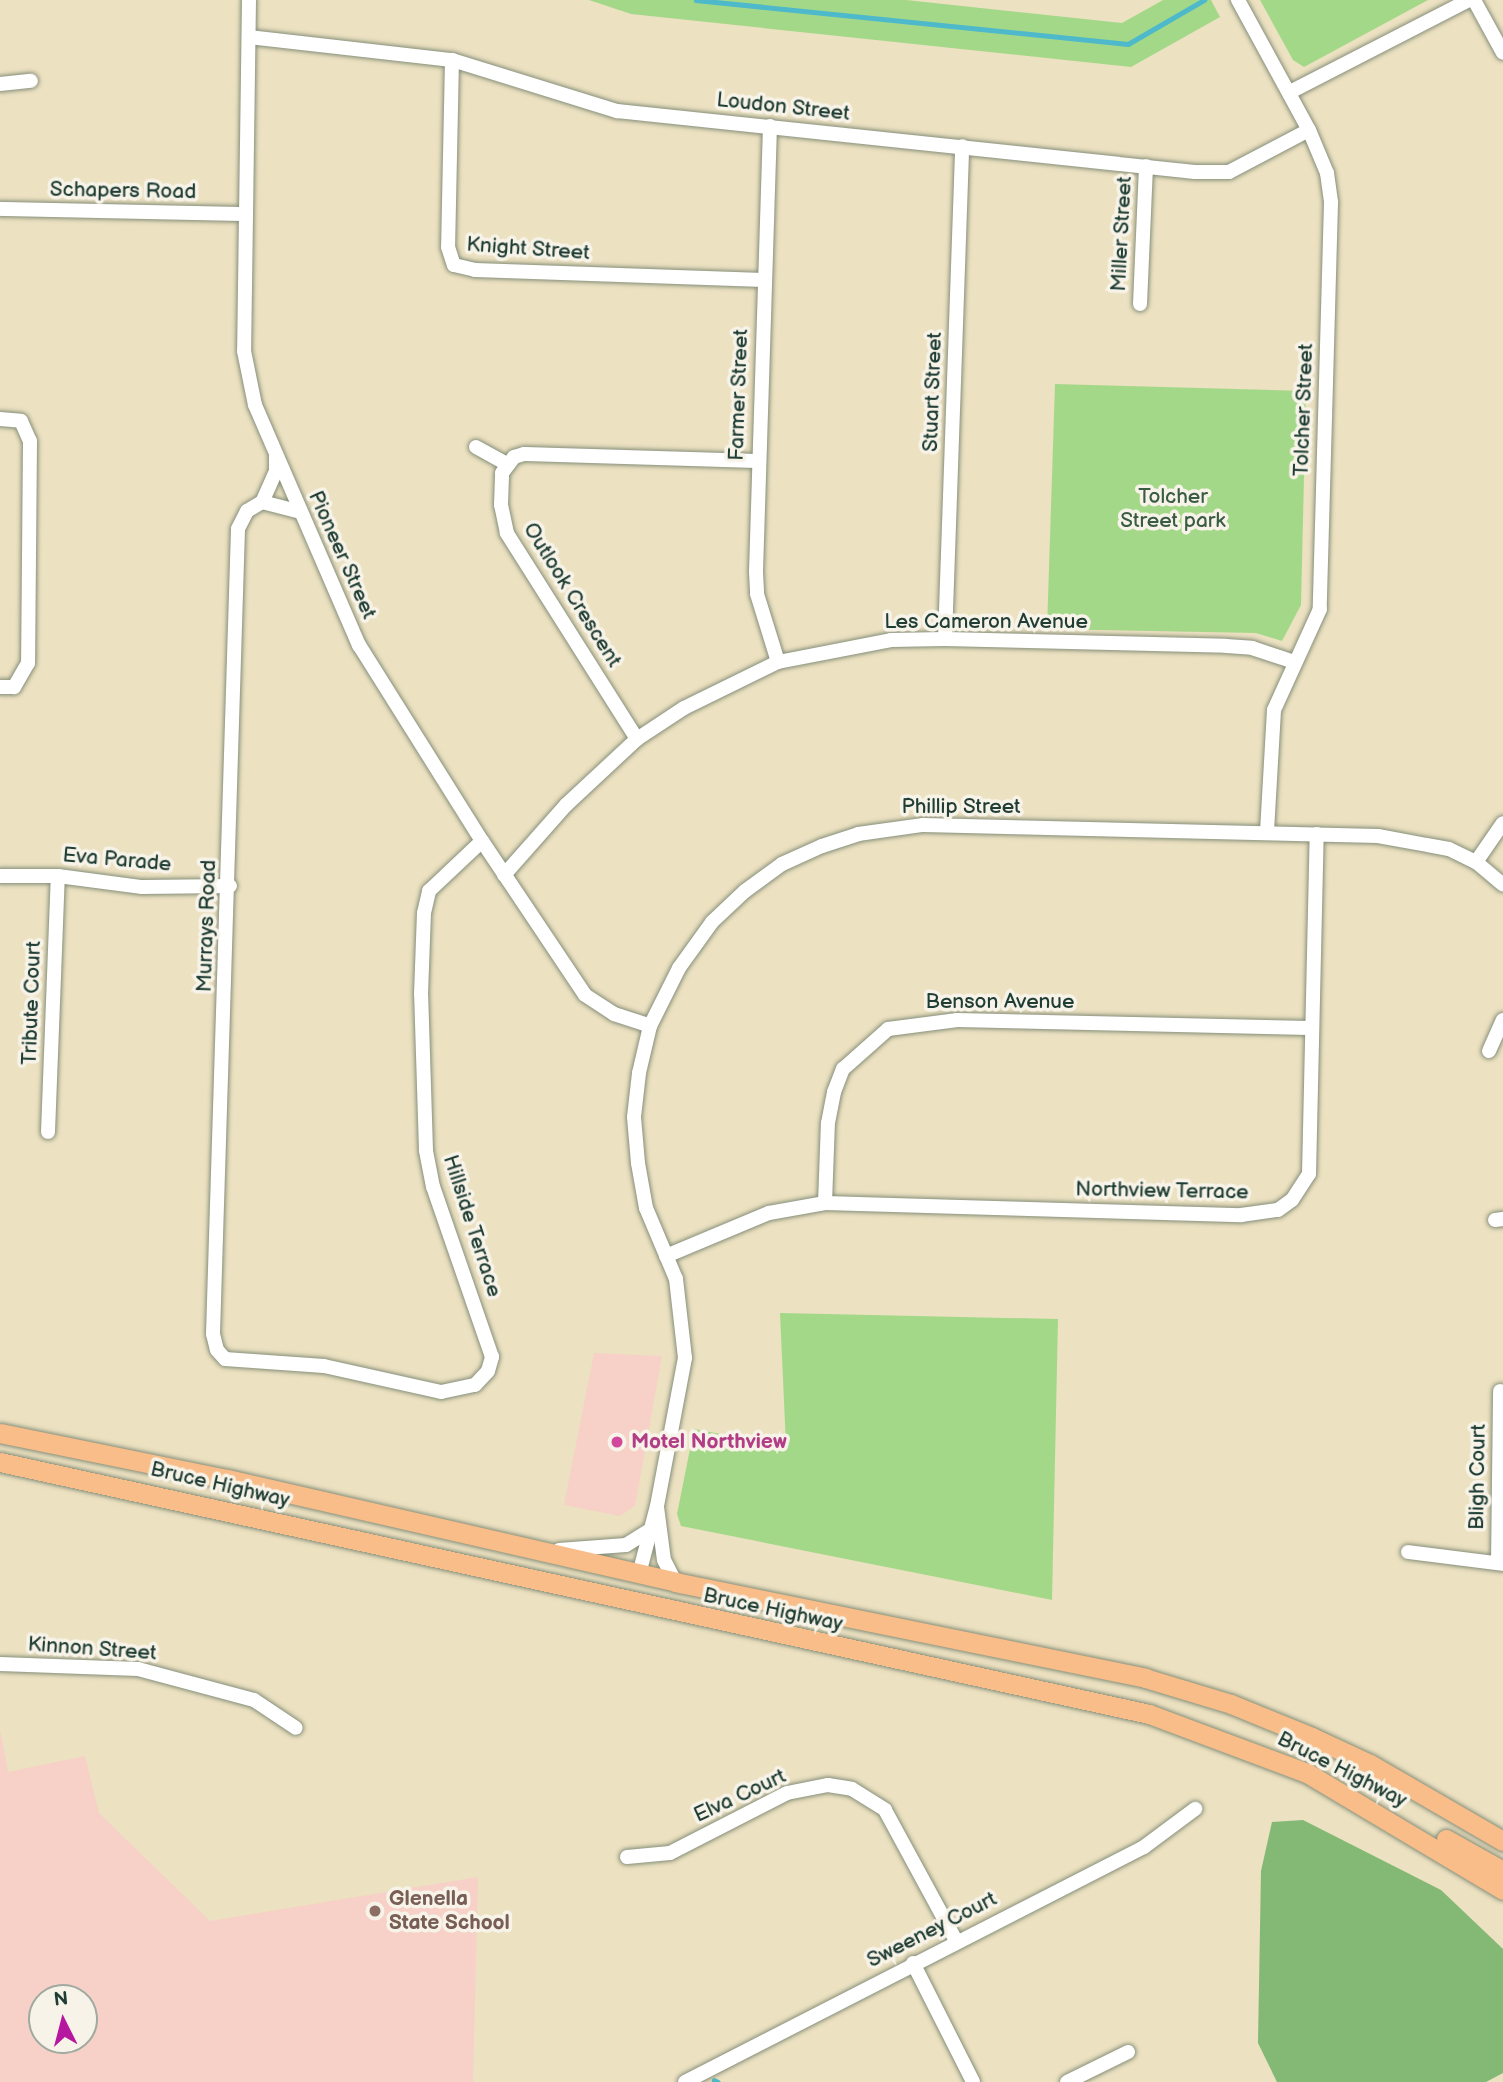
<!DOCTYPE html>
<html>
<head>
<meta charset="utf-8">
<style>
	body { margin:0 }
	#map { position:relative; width:1503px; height:2082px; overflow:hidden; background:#ece1c1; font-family:"Balsamiq Sans",sans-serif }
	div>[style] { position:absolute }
	.built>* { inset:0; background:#f7d1c7 }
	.green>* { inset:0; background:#a4d889 }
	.forest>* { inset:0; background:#83b875 }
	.stream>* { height:4.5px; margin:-2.25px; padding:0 2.25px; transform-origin:2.25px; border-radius:2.25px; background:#4db9ca }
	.roads { filter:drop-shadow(0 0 2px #868f7a) drop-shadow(0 0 2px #868f7a) }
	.minor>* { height:14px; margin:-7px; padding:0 7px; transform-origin:7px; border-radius:7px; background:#fff }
	.highway>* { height:19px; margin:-9.5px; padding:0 9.5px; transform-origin:9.5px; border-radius:9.5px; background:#f8bd88 }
	.dots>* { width:19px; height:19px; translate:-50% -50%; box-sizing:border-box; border:4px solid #f7f3e8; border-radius:50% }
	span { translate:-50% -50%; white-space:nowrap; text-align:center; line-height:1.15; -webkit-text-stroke:7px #f7f3e8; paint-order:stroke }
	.street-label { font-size:21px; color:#1f3d34 }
	.park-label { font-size:21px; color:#3a5c45 }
	.hotel-label { font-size:21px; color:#b23c85; font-weight:700 }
	.left { translate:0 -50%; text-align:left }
	.education-label { font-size:21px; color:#785e54; font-weight:700 }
	.north { position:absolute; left:28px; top:1984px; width:70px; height:70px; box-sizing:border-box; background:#f7f3e8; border:2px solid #a1aaa0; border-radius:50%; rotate:354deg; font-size:19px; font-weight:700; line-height:28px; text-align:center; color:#1f3d34 }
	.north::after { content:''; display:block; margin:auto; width:24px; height:32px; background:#b5179e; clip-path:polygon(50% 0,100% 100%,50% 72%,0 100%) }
</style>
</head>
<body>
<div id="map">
	<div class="built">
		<div style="clip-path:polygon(594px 1353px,662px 1356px,635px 1506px,620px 1516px,564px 1505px)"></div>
		<div style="clip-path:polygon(evenodd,0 1730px,8px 1772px,85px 1756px,99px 1813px,210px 1921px,478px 1877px,473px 2082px,0 2082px,0 1730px,84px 1998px,84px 2040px,42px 2040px,42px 1998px,84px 1998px)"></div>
	</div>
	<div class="green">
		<div style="clip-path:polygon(589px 0,906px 0,1122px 23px,1163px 0,1211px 0,1220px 17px,1131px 67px,631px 14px)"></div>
		<div style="clip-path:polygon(1260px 0,1428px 0,1304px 67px,1293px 60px)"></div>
		<div style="clip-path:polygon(1055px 384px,1306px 391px,1301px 605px,1282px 641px,1256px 633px,1047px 629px)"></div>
		<div style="clip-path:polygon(780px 1313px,1058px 1319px,1052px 1600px,681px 1526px,677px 1514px,694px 1429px,786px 1446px)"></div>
	</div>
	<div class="forest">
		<div style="clip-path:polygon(1303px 1820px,1441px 1890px,1503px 1949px,1503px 2073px,1486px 2082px,1277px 2082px,1258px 2043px,1261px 1871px,1272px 1822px)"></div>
	</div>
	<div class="stream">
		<div style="left:696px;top:0;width:434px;rotate:5.8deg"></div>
		<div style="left:1128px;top:44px;width:88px;rotate:-30.1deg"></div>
		<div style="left:714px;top:2080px;width:4px;rotate:27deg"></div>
	</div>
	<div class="roads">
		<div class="minor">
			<div style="left:249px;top:0;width:351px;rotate:90.8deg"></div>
			<div style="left:244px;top:351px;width:55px;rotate:78.5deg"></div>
			<div style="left:255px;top:405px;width:262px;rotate:66.6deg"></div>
			<div style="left:359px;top:645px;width:231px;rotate:57.9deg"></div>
			<div style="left:482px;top:841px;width:185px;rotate:56.2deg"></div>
			<div style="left:585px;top:995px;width:35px;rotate:33deg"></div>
			<div style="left:614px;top:1014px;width:38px;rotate:18deg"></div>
			<div style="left:1238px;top:0;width:148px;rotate:61.4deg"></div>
			<div style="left:1309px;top:130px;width:47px;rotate:67.3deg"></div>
			<div style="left:1327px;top:173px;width:30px;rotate:82deg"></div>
			<div style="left:1331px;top:203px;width:406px;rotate:91.6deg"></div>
			<div style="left:1320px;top:609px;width:111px;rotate:114.5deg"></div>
			<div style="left:1274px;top:710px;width:122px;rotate:93.3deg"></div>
			<div style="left:1474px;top:0;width:60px;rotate:61.3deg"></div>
			<div style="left:249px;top:37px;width:204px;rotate:6.5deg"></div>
			<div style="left:452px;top:60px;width:173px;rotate:17.2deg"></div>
			<div style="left:617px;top:111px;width:581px;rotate:6.02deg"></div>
			<div style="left:1195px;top:172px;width:34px"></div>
			<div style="left:1229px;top:172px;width:90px;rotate:-27.7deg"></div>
			<div style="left:452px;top:60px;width:187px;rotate:91.2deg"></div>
			<div style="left:448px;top:247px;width:19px;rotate:72deg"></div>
			<div style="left:454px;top:265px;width:22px;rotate:13deg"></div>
			<div style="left:475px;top:270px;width:289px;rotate:2deg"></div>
			<div style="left:0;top:84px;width:31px;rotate:-6deg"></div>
			<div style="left:1290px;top:92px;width:201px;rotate:-27.2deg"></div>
			<div style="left:770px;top:126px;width:446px;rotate:91.8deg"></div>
			<div style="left:756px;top:572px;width:22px;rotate:87deg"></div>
			<div style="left:757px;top:594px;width:71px;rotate:72.8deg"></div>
			<div style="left:0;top:209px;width:246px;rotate:1.2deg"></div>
			<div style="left:1140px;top:304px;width:138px;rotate:-87.5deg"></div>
			<div style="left:0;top:419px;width:21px;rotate:5deg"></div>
			<div style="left:21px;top:421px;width:22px;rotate:66deg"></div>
			<div style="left:30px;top:441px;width:222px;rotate:90.5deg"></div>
			<div style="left:28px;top:663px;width:28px;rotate:120deg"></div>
			<div style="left:14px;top:687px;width:14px;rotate:180deg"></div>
			<div style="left:476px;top:447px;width:35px;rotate:29deg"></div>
			<div style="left:276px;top:455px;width:16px;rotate:90deg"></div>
			<div style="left:276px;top:471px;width:34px;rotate:114deg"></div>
			<div style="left:262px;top:502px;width:17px;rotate:149deg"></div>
			<div style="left:247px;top:511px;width:20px;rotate:117deg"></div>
			<div style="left:238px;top:529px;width:805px;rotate:91.78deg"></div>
			<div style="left:213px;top:1334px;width:16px;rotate:76deg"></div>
			<div style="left:217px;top:1350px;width:12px;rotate:48deg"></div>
			<div style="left:225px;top:1359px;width:99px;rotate:4deg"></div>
			<div style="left:324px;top:1366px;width:120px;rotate:12.5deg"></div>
			<div style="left:441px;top:1392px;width:35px;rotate:-12deg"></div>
			<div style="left:475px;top:1385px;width:19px;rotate:-47deg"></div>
			<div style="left:488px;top:1371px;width:15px;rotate:-74deg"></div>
			<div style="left:492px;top:1357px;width:180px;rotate:-109.1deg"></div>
			<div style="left:433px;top:1187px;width:38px;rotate:-101deg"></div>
			<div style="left:426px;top:1150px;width:156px;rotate:-91.8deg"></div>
			<div style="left:421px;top:994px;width:81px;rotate:-87.9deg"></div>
			<div style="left:424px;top:913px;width:23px;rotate:-77deg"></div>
			<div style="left:429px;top:891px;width:73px;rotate:-43.3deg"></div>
			<div style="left:262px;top:502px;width:40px;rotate:14.4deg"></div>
			<div style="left:945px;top:639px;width:493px;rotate:-88deg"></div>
			<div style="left:637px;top:739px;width:244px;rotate:-122.3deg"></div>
			<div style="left:507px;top:533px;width:29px;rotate:-102deg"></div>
			<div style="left:501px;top:505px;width:32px;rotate:-88deg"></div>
			<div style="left:502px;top:473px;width:20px;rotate:-53deg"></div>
			<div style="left:514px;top:457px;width:10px;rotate:-17deg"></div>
			<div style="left:524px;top:454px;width:234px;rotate:1.7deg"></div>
			<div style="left:1476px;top:862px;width:47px;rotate:-55.3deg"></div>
			<div style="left:504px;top:875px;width:94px;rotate:-48.5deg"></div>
			<div style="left:566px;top:805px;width:97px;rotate:-42.9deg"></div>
			<div style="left:637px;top:739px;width:56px;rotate:-33.4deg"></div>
			<div style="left:684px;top:708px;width:105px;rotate:-26.1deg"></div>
			<div style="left:778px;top:662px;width:115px;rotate:-11deg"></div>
			<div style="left:891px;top:640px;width:54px;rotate:-1.1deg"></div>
			<div style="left:945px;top:639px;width:281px;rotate:1.4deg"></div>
			<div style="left:1226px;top:646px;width:26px;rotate:4deg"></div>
			<div style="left:1252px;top:648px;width:44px;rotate:18.4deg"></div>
			<div style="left:0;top:876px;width:58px"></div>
			<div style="left:58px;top:876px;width:85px;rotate:7.5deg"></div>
			<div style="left:142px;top:887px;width:88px;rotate:-0.7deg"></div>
			<div style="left:1489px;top:1051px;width:34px;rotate:-66deg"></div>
			<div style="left:48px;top:1132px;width:256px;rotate:-87.8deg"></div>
			<div style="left:825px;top:1203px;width:80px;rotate:-87.9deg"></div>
			<div style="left:828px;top:1123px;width:32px;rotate:-79deg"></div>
			<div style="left:834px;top:1092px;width:25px;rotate:-69deg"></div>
			<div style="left:843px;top:1069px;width:60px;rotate:-41.6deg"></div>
			<div style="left:888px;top:1029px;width:70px;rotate:-7.4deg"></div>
			<div style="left:957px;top:1020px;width:352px;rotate:1.3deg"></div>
			<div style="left:1495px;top:1220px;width:8px;rotate:-7deg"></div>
			<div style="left:666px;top:1256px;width:112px;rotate:-22.7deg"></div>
			<div style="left:769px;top:1213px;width:57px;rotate:-10.1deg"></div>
			<div style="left:825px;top:1203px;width:416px;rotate:1.7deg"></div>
			<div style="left:1241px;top:1215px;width:37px;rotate:-8deg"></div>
			<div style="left:1278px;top:1210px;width:17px;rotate:-36deg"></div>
			<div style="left:1292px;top:1200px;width:31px;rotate:-57deg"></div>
			<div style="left:1309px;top:1174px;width:340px;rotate:-88.7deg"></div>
			<div style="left:657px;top:1507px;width:53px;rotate:82.5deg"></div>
			<div style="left:664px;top:1560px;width:25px;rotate:63deg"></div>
			<div style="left:559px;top:1550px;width:67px;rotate:-4.3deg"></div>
			<div style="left:626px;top:1545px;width:25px;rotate:-32deg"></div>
			<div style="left:1408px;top:1552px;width:96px;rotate:7.2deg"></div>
			<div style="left:1498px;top:1563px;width:172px;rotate:-89.3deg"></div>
			<div style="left:639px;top:1574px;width:70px;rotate:-75.2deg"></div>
			<div style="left:657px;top:1506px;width:151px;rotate:-79.3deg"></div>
			<div style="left:685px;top:1358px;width:80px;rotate:-96.5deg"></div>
			<div style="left:676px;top:1279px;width:77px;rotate:-112.9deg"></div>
			<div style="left:646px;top:1208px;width:46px;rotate:-100.1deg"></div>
			<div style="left:638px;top:1163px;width:46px;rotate:-95deg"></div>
			<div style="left:634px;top:1117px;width:44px;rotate:-83.5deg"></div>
			<div style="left:639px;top:1073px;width:48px;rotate:-76.8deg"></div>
			<div style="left:650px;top:1026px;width:65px;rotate:-63.4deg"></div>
			<div style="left:679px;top:968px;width:57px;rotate:-54.3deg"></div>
			<div style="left:712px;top:922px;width:45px;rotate:-43.2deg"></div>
			<div style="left:745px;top:891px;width:46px;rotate:-36.1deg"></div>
			<div style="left:782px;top:864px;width:44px;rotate:-24.2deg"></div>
			<div style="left:822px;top:846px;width:38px;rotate:-18deg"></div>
			<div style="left:858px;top:834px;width:66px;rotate:-7.9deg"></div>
			<div style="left:923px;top:825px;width:455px;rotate:1.4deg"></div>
			<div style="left:1378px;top:836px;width:72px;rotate:10.4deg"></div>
			<div style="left:1449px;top:849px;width:30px;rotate:26deg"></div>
			<div style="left:1476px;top:862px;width:35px;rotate:40deg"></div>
			<div style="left:0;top:1664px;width:138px;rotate:2.1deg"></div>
			<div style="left:138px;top:1669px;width:120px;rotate:15deg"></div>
			<div style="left:254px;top:1700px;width:50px;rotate:33.7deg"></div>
			<div style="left:627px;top:1857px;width:43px;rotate:-5.3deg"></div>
			<div style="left:670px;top:1853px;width:131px;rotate:-27.1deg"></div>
			<div style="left:787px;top:1793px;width:42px;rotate:-11deg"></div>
			<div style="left:828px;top:1785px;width:24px;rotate:9deg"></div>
			<div style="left:852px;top:1789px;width:39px;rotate:32deg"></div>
			<div style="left:885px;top:1810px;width:149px;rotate:61.5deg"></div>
			<div style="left:913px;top:1963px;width:133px;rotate:63.2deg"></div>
			<div style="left:685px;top:2082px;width:516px;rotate:-27.11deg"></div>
			<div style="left:1144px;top:1847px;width:64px;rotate:-36.7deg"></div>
			<div style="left:1067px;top:2082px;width:68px;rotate:-26.2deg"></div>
		</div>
		<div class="highway">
			<div style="left:0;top:1433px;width:232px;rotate:11.5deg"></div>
			<div style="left:227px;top:1479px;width:460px;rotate:12.9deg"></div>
			<div style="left:675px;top:1582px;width:480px;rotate:11.5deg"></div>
			<div style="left:1145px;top:1678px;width:90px;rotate:16.8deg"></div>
			<div style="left:1231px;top:1704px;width:87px;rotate:22.2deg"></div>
			<div style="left:1312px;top:1737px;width:64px;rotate:25deg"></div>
			<div style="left:1370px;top:1764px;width:154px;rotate:30.1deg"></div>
			<div style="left:0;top:1462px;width:1176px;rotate:12.37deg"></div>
			<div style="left:1149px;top:1714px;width:169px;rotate:20.5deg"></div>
			<div style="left:1307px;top:1773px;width:228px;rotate:30.8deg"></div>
			<div style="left:1446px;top:1839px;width:65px;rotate:29.3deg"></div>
		</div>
	</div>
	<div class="dots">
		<div style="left:617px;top:1442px;background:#d1479c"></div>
		<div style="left:375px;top:1911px;background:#8d6e63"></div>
	</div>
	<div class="street-label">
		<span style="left:783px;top:107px;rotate:6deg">Loudon Street</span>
		<span style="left:123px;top:191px;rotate:1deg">Schapers Road</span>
		<span style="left:1122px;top:234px;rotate:-87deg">Miller Street</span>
		<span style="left:528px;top:249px;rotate:4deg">Knight Street</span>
		<span style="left:933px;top:392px;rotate:-88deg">Stuart Street</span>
		<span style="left:739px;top:395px;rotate:-88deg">Farmer Street</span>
		<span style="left:1304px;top:410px;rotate:-88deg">Tolcher Street</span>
		<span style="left:342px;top:555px;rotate:66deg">Pioneer Street</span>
		<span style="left:572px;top:595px;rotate:58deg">Outlook Crescent</span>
		<span style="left:986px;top:622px">Les Cameron Avenue</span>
		<span style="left:961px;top:807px">Phillip Street</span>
		<span style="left:117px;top:860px;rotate:5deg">Eva Parade</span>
		<span style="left:207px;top:926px;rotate:-88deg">Murrays Road</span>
		<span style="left:1000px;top:1002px">Benson Avenue</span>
		<span style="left:32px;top:1003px;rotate:-88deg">Tribute Court</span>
		<span style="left:1162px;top:1191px;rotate:1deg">Northview Terrace</span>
		<span style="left:472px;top:1226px;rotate:72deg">Hillside Terrace</span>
		<span style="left:1478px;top:1477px;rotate:-89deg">Bligh Court</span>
		<span style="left:220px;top:1485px;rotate:13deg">Bruce Highway</span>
		<span style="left:773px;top:1610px;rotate:12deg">Bruce Highway</span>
		<span style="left:92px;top:1649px;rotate:4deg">Kinnon Street</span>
		<span style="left:1342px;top:1770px;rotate:27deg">Bruce Highway</span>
		<span style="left:740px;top:1796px;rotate:-25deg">Elva Court</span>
		<span style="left:932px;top:1930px;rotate:-27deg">Sweeney Court</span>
	</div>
	<div class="park-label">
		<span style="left:1173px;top:509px">Tolcher<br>Street park</span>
	</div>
	<div class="hotel-label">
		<span class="left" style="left:631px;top:1442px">Motel Northview</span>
	</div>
	<div class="education-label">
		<span class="left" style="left:389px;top:1911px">Glenella<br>State School</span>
	</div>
	<div class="north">N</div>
</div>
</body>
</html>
